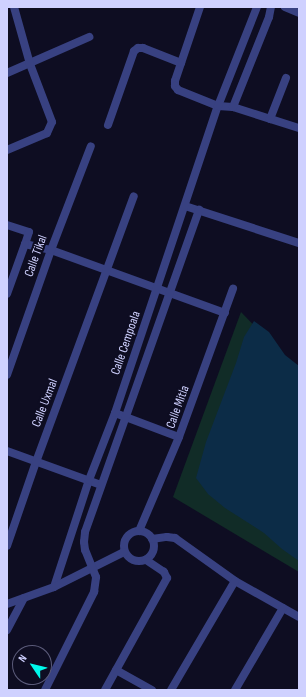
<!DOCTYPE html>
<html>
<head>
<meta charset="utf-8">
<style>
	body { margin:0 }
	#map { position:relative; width:306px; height:697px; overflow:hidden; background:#0e0d22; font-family:"Sofia Sans Condensed",sans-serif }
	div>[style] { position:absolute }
	.green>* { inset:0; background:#112c27 }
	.water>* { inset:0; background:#0c2c47 }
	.minor>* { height:8px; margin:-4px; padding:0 4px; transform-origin:4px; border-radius:4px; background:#384181 }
	.minor>.ring { margin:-4px; padding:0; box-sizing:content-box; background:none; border:8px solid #384181; border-radius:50% }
	span { translate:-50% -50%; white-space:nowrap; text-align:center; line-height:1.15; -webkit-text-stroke:4px #0e0d22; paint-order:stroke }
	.street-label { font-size:13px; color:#cfd1ff }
	.frame { position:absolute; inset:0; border:8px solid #cfd1ff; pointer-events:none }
	.north { position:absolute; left:12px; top:645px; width:40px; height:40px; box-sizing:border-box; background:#0e0d22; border:1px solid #5b5b7a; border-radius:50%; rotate:305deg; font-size:11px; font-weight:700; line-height:16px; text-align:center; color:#cfd1ff }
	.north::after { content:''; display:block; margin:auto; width:14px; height:18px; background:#00f9eb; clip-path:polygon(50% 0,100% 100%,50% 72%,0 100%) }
</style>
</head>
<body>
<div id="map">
	<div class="green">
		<div style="clip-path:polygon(241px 312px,299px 372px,299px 572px,173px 497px)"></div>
	</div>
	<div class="water">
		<div style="clip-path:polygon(254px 321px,269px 332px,285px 355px,299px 366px,299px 561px,282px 549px,264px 533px,225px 508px,208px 494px,196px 478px,206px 442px,236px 363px,244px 337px)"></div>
	</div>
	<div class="minor">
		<div style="left:200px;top:7px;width:78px;rotate:108.7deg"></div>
		<div style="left:175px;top:81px;width:5px;rotate:90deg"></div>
		<div style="left:175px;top:86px;width:5px;rotate:53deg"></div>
		<div style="left:178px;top:90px;width:43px;rotate:21.8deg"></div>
		<div style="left:218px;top:106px;width:15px;rotate:4deg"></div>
		<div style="left:233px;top:107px;width:69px;rotate:17.7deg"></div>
		<div style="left:285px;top:7px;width:15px;rotate:23deg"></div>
		<div style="left:7px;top:73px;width:90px;rotate:-23.7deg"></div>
		<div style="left:233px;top:107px;width:97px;rotate:-68.2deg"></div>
		<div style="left:269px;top:17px;width:10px;rotate:-79deg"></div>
		<div style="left:270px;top:119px;width:44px;rotate:-68.7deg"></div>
		<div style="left:108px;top:125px;width:78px;rotate:-70.6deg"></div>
		<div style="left:134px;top:51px;width:5px;rotate:-37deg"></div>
		<div style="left:138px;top:48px;width:5px"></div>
		<div style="left:143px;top:48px;width:41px;rotate:21.5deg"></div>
		<div style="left:7px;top:150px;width:43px;rotate:-23deg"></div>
		<div style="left:47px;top:133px;width:12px;rotate:-66deg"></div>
		<div style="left:52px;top:122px;width:62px;rotate:-110.8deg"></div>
		<div style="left:30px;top:64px;width:59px;rotate:-105.7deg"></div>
		<div style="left:185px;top:206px;width:120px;rotate:18deg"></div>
		<div style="left:7px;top:225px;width:23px;rotate:18deg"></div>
		<div style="left:29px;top:232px;width:13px;rotate:108deg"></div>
		<div style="left:25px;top:244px;width:27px;rotate:13deg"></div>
		<div style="left:51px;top:250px;width:185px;rotate:19.9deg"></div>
		<div style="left:7px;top:294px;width:53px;rotate:-70.2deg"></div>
		<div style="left:7px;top:375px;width:133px;rotate:-70.6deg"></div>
		<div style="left:51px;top:250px;width:111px;rotate:-69deg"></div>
		<div style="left:115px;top:413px;width:68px;rotate:20.6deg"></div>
		<div style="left:7px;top:451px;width:100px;rotate:19.9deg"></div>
		<div class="ring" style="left:124px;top:531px;width:22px;height:22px"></div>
		<div style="left:139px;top:531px;width:102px;rotate:-66.9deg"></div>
		<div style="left:179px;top:437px;width:158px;rotate:-70deg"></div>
		<div style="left:152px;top:539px;width:15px;rotate:-8deg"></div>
		<div style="left:167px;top:537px;width:8px;rotate:7deg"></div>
		<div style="left:175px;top:538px;width:74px;rotate:35.6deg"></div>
		<div style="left:235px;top:581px;width:73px;rotate:29.4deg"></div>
		<div style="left:7px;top:546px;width:89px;rotate:-71deg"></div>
		<div style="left:36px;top:462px;width:283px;rotate:-69.8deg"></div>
		<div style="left:54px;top:587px;width:113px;rotate:-71.9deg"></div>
		<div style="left:89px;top:480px;width:72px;rotate:-68.8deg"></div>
		<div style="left:115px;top:413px;width:324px;rotate:-71.5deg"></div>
		<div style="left:218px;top:106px;width:106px;rotate:-68.5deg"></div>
		<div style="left:7px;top:604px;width:50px;rotate:-19.9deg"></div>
		<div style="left:54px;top:587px;width:78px;rotate:-26.6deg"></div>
		<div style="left:7px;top:630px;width:36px;rotate:-62deg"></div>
		<div style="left:116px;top:670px;width:41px;rotate:29.1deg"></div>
		<div style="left:45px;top:690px;width:110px;rotate:-63.4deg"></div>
		<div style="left:94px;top:592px;width:15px;rotate:-82deg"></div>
		<div style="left:96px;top:577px;width:29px;rotate:-112deg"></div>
		<div style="left:85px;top:550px;width:8px;rotate:-97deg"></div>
		<div style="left:84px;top:542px;width:10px;rotate:-84deg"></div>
		<div style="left:85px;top:532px;width:342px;rotate:-70.5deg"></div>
		<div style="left:105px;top:690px;width:128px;rotate:-61deg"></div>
		<div style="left:167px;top:578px;width:7px;rotate:-117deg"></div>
		<div style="left:164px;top:572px;width:22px;rotate:-146deg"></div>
		<div style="left:171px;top:690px;width:126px;rotate:-59.6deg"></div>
		<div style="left:235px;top:690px;width:95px;rotate:-59.7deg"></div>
	</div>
	<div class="street-label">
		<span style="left:36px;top:256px;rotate:-70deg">Calle Tikal</span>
		<span style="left:126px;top:343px;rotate:-71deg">Calle Cempoala</span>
		<span style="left:45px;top:403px;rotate:-69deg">Calle Uxmal</span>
		<span style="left:178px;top:407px;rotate:-70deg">Calle Mitla</span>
	</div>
	<div class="frame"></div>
	<div class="north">N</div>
</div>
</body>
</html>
